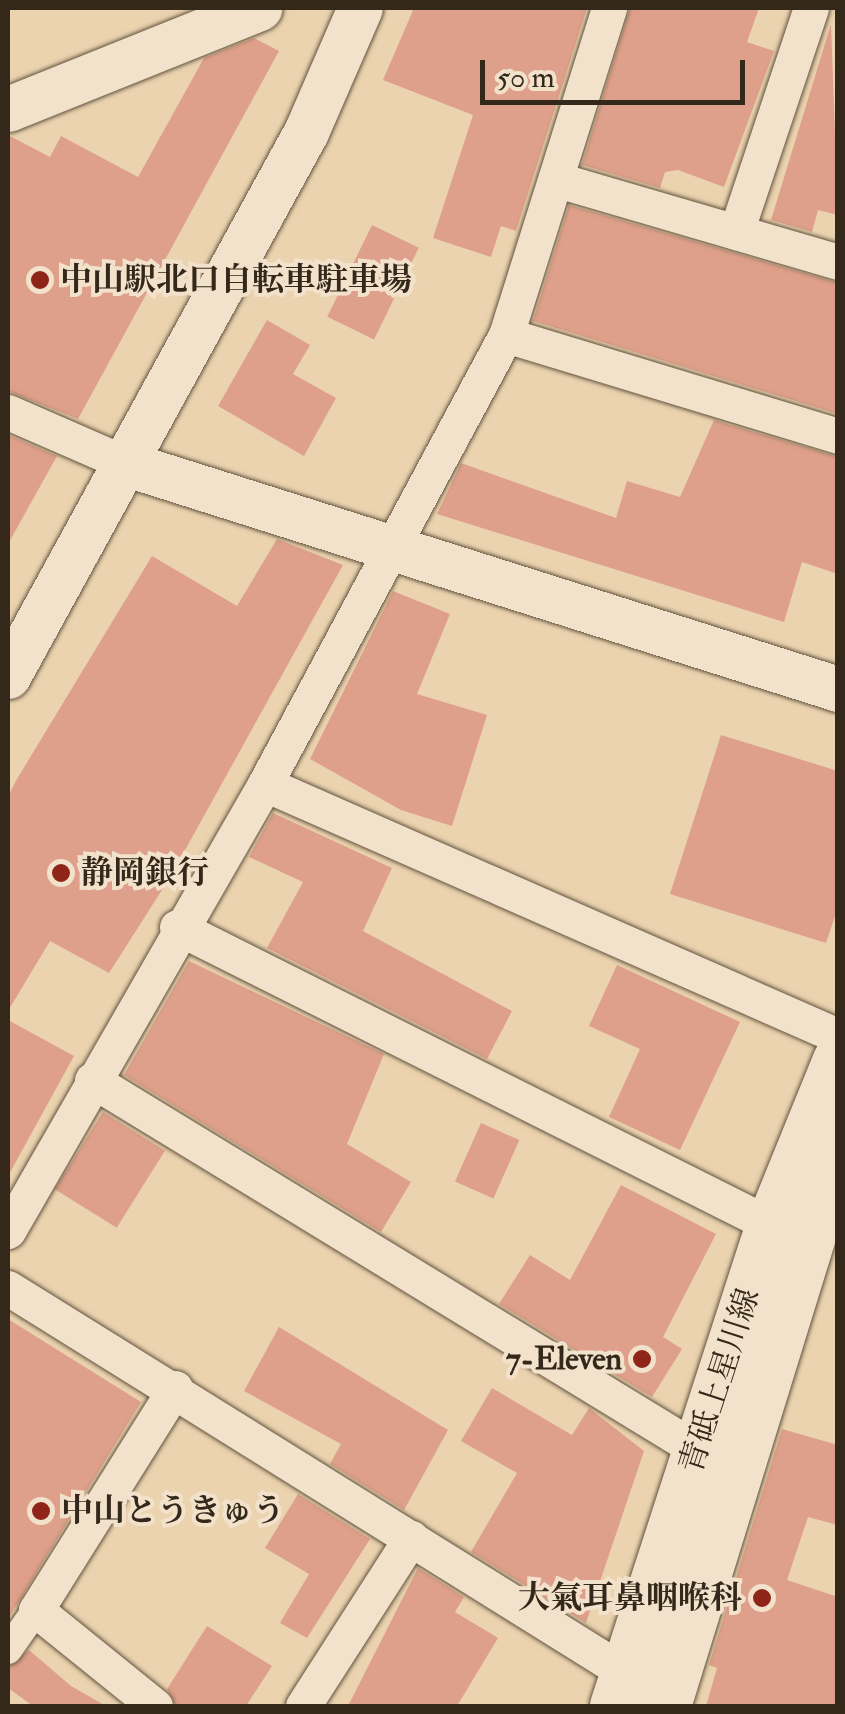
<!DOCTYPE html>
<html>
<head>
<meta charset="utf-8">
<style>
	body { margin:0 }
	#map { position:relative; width:845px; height:1714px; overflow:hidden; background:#ebd3af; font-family:"IM FELL Double Pica","Noto Serif JP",serif }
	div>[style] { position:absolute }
	.building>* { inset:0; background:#dea08a; transform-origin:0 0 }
	.roads { filter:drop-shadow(0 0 2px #62533f) drop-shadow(0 0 2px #62533f) }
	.pedestrian>* { height:28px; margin:-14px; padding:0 14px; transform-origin:14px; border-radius:14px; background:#f2e2cb }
	.minor>* { height:35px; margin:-17.5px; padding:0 17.5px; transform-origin:17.5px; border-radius:17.5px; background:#f2e2cb }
	.tertiary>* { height:45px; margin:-22.5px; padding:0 22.5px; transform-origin:22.5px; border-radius:22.5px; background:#f2e2cb }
	.secondary>* { height:50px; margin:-25px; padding:0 25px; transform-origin:25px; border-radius:25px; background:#f2e2cb }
	.dots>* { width:28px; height:28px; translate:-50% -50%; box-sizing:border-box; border:5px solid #f2e2cb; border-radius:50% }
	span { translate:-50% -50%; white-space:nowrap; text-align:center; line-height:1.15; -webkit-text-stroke:8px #f2e2cb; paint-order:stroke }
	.poi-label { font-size:32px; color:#34281a; font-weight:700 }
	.left { translate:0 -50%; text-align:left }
	.right { translate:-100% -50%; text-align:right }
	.street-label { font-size:32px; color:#34281a }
	.frame { position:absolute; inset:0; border:10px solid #34281a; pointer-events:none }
	.scale { position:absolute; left:480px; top:60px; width:265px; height:45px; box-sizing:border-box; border:5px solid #34281a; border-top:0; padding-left:12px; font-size:30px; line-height:35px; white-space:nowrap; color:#34281a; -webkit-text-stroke:8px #f2e2cb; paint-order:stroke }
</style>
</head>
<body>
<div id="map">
	<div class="building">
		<div style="clip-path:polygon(414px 8px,587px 8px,516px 231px,501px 226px,491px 257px,433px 238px,473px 115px,383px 80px)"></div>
		<div style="clip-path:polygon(630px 8px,759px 8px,747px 42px,774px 51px,724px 187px,678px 170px,665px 172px,660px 188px,582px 165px)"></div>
		<div style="clip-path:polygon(831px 24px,838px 215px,818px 210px,812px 232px,771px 220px)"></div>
		<div style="clip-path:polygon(254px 38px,279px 51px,78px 419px,8px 391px,8px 135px,50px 157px,61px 136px,138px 177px,204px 58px)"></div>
		<div style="clip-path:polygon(569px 205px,838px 283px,838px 414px,533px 321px)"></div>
		<div style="left:372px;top:225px;width:52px;height:102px;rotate:26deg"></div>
		<div style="clip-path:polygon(267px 320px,310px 345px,293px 374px,336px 398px,304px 456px,218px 406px)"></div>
		<div style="clip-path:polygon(714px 420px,838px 457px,838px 574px,802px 562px,784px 622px,437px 514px,461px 463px,616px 518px,627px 481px,680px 497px)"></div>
		<div style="clip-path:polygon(8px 435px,57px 456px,8px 544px)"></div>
		<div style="clip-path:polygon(277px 539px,343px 565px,169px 879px,109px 973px,50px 941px,8px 1011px,8px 796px,17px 779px,152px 556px,237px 606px)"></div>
		<div style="clip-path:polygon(393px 591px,450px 614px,417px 694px,487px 715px,452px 826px,401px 810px,310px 759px)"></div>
		<div style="clip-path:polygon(721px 735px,838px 771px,838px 907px,826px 943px,670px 894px)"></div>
		<div style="clip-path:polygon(273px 813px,392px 868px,363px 931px,512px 1011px,487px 1059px,267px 948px,303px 882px,249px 857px)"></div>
		<div style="clip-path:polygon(189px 961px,384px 1054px,347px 1144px,411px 1182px,381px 1232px,124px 1075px)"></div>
		<div style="clip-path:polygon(617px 965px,740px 1022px,680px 1150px,609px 1117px,640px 1049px,589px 1026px)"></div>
		<div style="clip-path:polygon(8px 1020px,74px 1056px,8px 1176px)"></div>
		<div style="left:103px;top:1112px;width:73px;height:91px;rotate:32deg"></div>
		<div style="left:481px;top:1123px;width:42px;height:64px;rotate:24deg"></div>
		<div style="clip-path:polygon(621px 1185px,716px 1234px,663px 1337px,682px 1349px,652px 1397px,499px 1304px,530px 1255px,570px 1280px)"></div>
		<div style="clip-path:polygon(8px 1319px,141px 1402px,8px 1619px)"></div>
		<div style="clip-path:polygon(279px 1327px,448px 1430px,404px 1510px,330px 1464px,341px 1444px,244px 1391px)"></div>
		<div style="clip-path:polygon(492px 1388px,572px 1435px,589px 1408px,644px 1451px,586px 1623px,471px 1552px,517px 1473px,461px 1441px)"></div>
		<div style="clip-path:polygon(782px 1429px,838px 1445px,838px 1525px,808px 1517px,787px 1580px,838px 1597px,838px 1706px,706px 1706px,717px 1668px,709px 1665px)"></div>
		<div style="clip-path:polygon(298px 1494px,370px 1539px,307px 1638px,280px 1623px,309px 1574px,265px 1548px)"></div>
		<div style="clip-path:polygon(418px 1568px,464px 1597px,455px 1612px,498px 1638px,457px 1706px,348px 1706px)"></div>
		<div style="clip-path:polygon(207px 1626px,272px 1666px,246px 1706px,176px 1706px,167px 1689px)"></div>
		<div style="clip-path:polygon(29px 1650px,71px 1686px,106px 1706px,33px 1706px,8px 1688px,8px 1667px)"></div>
	</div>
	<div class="roads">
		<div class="pedestrian">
			<div style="left:8px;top:1650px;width:49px;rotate:-55deg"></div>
		</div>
		<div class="minor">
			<div style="left:558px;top:180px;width:292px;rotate:16.3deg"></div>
			<div style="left:736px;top:232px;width:236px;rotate:-71.5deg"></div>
			<div style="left:506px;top:335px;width:347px;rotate:16.9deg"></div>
			<div style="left:8px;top:412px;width:130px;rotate:23.6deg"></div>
			<div style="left:265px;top:784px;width:626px;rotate:23.74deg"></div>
			<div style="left:177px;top:927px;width:665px;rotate:26.64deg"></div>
			<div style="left:92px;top:1080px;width:710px;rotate:31.41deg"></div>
			<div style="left:8px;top:1231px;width:516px;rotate:-60.1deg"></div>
			<div style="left:265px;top:784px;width:510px;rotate:-61.78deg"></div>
			<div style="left:506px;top:335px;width:343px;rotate:-72.5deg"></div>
			<div style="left:8px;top:1288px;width:728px;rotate:31.92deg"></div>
			<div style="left:155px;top:1706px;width:153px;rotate:-141.1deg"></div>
			<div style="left:36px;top:1610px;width:262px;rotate:-57.9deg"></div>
			<div style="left:303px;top:1706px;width:200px;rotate:-57.3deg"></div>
		</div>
		<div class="tertiary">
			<div style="left:8px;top:109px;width:271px;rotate:-21.9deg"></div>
			<div style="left:127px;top:464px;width:746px;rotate:17.56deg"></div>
			<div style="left:8px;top:676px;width:620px;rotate:-61.29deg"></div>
			<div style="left:306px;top:132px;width:135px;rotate:-66.5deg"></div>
		</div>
		<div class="secondary">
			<div style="left:615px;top:1706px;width:506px;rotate:-72.03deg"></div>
			<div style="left:771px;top:1225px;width:178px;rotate:-67.9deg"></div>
			<div style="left:666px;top:1706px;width:583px;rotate:-72.84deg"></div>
		</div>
	</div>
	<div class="dots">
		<div style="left:40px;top:280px;background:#8f2418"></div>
		<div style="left:61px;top:873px;background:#8f2418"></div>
		<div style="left:642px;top:1359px;background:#8f2418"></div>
		<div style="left:41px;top:1511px;background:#8f2418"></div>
		<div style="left:762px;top:1598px;background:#8f2418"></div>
	</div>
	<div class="poi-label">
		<span class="left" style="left:60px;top:280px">中山駅北口自転車駐車場</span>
		<span class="left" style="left:81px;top:873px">静岡銀行</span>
		<span class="right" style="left:622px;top:1359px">7-Eleven</span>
		<span class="left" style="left:61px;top:1511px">中山とうきゅう</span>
		<span class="right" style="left:742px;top:1598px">大氣耳鼻咽喉科</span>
	</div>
	<div class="street-label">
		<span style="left:720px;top:1381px;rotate:-72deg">青砥上星川線</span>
	</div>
	<div class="frame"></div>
	<div class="scale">50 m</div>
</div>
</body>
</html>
